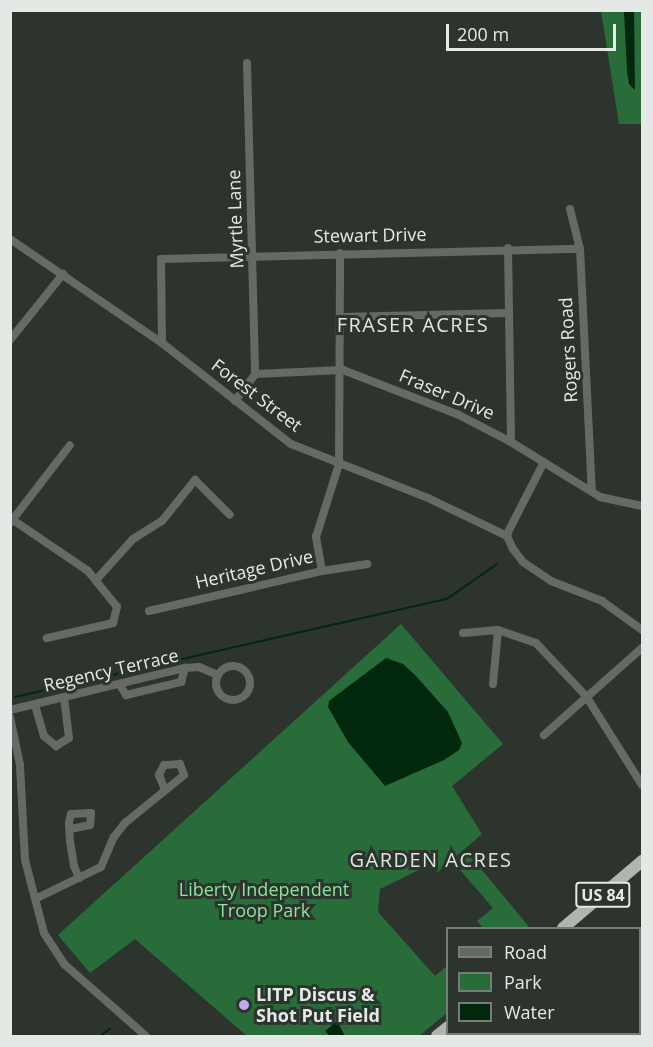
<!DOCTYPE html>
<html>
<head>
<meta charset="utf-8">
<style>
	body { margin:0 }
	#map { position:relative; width:653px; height:1047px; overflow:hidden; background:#2d342e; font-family:"Open Sans",sans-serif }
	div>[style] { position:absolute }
	.green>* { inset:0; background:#286c3a }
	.water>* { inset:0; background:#01280d }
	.stream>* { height:1.5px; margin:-0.75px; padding:0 0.75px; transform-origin:0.75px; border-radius:0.75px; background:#01280d }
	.minor>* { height:8px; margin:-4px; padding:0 4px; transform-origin:4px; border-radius:4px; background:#666a67 }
	.minor>.ring { margin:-4px; padding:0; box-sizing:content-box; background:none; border:8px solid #666a67; border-radius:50% }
	.highway>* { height:12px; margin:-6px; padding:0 6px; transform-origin:6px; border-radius:6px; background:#aeb6af }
	.dots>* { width:16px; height:16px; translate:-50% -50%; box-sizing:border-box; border:3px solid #2d342e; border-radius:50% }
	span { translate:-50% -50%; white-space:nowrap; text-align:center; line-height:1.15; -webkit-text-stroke:6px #2d342e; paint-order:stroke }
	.shield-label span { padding:2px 4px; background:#2d342e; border:2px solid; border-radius:4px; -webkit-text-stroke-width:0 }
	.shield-label { font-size:16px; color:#e4e9e5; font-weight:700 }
	.street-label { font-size:18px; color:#e4e9e5 }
	.park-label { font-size:18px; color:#88e79c }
	.poi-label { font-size:18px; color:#e4e9e5; font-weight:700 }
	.left { translate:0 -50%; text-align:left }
	.neighbourhood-label { font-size:20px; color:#dde6de; letter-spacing:1.5px }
	.frame { position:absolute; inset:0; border:12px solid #e4e9e5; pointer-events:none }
	.legend { position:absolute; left:446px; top:927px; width:195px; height:108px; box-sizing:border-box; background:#2d342e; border:2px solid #767c77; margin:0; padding:8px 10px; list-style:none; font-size:18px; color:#e4e9e5 }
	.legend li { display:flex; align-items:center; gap:12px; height:30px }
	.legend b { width:30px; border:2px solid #767c77 }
	.scale { position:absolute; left:446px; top:24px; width:170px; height:27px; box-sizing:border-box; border:3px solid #e4e9e5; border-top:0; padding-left:8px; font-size:18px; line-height:21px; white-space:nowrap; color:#e4e9e5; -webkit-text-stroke:4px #2d342e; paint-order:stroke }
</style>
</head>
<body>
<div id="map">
	<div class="green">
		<div style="clip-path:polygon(601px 11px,642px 11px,642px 124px,619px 124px)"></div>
		<div style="clip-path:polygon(401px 624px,503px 744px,452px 786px,482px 834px,438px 872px,431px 864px,380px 889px,378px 912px,435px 976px,447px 966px,447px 1013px,419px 1036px,247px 1036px,135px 939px,90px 973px,58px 935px)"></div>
		<div style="clip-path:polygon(467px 852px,530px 928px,483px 928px,477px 921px,493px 908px,454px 863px)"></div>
	</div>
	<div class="water">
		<div style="clip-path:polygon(624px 11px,634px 11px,635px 90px,629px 84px,627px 72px)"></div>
		<div style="clip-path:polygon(386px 658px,403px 664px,415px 675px,448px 712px,462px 743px,459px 750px,444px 760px,385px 786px,348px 742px,328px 707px,329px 701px)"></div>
		<div style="clip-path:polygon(337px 1021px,345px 1036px,330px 1036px,325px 1031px)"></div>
	</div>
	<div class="stream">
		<div style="left:15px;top:697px;width:443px;rotate:-12.8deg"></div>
		<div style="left:447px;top:599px;width:60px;rotate:-34.8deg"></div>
		<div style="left:100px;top:1036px;width:12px;rotate:-35deg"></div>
	</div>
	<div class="minor">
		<div style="left:247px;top:63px;width:311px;rotate:88.5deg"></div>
		<div style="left:570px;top:209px;width:41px;rotate:76deg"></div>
		<div style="left:580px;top:249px;width:242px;rotate:87.2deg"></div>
		<div style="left:10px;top:239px;width:184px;rotate:34.4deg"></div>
		<div style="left:162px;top:343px;width:164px;rotate:38.1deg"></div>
		<div style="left:291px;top:444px;width:147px;rotate:21.5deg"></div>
		<div style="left:428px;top:498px;width:88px;rotate:25.7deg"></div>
		<div style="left:508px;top:248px;width:194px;rotate:89.1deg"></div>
		<div style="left:342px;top:317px;width:165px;rotate:-1.4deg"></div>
		<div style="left:10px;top:340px;width:85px;rotate:-51.2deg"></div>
		<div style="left:162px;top:343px;width:84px;rotate:-90.7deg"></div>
		<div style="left:161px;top:259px;width:419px;rotate:-1.4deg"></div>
		<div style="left:235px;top:401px;width:34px;rotate:-53deg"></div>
		<div style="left:255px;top:374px;width:88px;rotate:-2.6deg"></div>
		<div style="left:343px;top:370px;width:124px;rotate:21.2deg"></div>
		<div style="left:459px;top:415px;width:59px;rotate:27.4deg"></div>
		<div style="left:511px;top:442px;width:105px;rotate:31.7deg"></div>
		<div style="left:600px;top:497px;width:43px;rotate:12.1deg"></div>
		<div style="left:544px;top:462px;width:76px;rotate:117.2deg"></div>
		<div style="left:509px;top:530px;width:6px;rotate:108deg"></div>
		<div style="left:507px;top:536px;width:14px;rotate:65deg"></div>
		<div style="left:513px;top:549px;width:16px;rotate:52deg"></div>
		<div style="left:523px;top:562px;width:34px;rotate:34deg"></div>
		<div style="left:551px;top:581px;width:55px;rotate:21.4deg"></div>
		<div style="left:602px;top:601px;width:49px;rotate:35.9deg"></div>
		<div style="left:13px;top:520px;width:91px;rotate:34.2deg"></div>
		<div style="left:88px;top:571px;width:46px;rotate:51.1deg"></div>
		<div style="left:117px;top:607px;width:16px;rotate:104deg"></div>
		<div style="left:113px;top:623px;width:68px;rotate:167.2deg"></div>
		<div style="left:10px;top:523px;width:98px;rotate:-52.4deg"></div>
		<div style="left:322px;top:571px;width:35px;rotate:-100deg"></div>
		<div style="left:316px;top:537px;width:77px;rotate:-72.5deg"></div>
		<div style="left:339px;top:464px;width:211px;rotate:-89.7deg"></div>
		<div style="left:96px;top:580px;width:55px;rotate:-47.9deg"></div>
		<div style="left:133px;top:539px;width:34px;rotate:-32deg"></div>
		<div style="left:162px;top:521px;width:53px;rotate:-51.2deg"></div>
		<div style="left:195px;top:480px;width:49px;rotate:45deg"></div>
		<div style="left:149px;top:611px;width:178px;rotate:-13deg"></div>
		<div style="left:322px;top:571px;width:46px;rotate:-8.8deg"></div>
		<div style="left:463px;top:633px;width:35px;rotate:-5deg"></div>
		<div style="left:498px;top:630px;width:40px;rotate:18.9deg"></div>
		<div style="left:536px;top:643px;width:73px;rotate:46.7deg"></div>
		<div style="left:586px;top:696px;width:105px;rotate:57.8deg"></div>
		<div class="ring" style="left:216px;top:666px;width:26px;height:26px"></div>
		<div style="left:493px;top:684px;width:54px;rotate:-84.7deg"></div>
		<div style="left:120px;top:685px;width:12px;rotate:59deg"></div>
		<div style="left:126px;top:695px;width:57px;rotate:-13.3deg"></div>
		<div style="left:181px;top:682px;width:15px;rotate:-74deg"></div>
		<div style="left:35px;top:705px;width:32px;rotate:74deg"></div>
		<div style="left:44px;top:736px;width:16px;rotate:40deg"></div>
		<div style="left:56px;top:746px;width:15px;rotate:-32deg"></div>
		<div style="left:69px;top:738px;width:40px;rotate:-97.1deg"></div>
		<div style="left:10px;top:710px;width:180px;rotate:-13.5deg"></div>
		<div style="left:185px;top:668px;width:14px;rotate:-4deg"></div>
		<div style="left:199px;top:667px;width:21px;rotate:23deg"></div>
		<div style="left:10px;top:717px;width:49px;rotate:78.2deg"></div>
		<div style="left:20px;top:765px;width:95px;rotate:87deg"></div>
		<div style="left:25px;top:860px;width:75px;rotate:75.4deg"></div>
		<div style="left:44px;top:933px;width:37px;rotate:57deg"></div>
		<div style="left:64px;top:964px;width:109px;rotate:41.3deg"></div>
		<div style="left:544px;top:735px;width:131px;rotate:-41.6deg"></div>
		<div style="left:70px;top:829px;width:20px;rotate:-11deg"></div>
		<div style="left:90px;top:825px;width:12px;rotate:-85deg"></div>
		<div style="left:91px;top:813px;width:20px;rotate:177deg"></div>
		<div style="left:71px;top:814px;width:9px;rotate:103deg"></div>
		<div style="left:69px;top:823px;width:18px;rotate:87deg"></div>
		<div style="left:70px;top:841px;width:25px;rotate:81deg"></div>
		<div style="left:74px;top:866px;width:13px;rotate:67deg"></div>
		<div style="left:35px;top:899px;width:73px;rotate:-25.9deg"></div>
		<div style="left:101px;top:867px;width:33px;rotate:-67deg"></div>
		<div style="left:114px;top:837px;width:18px;rotate:-52deg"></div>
		<div style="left:125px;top:823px;width:76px;rotate:-39.1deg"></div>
		<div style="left:184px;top:775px;width:12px;rotate:-110deg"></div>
		<div style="left:180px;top:764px;width:16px;rotate:176deg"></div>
		<div style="left:164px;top:765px;width:11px;rotate:117deg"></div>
		<div style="left:159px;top:775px;width:16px;rotate:68deg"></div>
		<div style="left:599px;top:1034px;width:2px;rotate:63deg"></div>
	</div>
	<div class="highway">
		<div style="left:563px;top:928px;width:104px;rotate:-40.3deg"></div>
		<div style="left:437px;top:1036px;width:14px;rotate:-39deg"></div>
	</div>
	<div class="dots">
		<div style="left:244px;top:1005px;background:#c1a8f3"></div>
	</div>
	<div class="shield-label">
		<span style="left:603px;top:895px">US 84</span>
	</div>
	<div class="street-label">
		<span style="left:235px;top:219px;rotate:-92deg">Myrtle Lane</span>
		<span style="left:370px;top:235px;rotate:-1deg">Stewart Drive</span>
		<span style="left:568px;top:350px;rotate:-93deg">Rogers Road</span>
		<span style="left:447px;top:394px;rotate:23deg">Fraser Drive</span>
		<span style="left:257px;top:395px;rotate:37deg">Forest Street</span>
		<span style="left:254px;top:569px;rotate:-13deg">Heritage Drive</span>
		<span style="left:111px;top:670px;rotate:-13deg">Regency Terrace</span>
	</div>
	<div class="park-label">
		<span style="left:264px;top:900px">Liberty Independent<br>Troop Park</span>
	</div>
	<div class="poi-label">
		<span class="left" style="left:256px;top:1005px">LITP Discus &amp;<br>Shot Put Field</span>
	</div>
	<div class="neighbourhood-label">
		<span style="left:413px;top:324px">FRASER ACRES</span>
		<span style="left:431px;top:859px">GARDEN ACRES</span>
	</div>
	<div class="frame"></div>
	<ul class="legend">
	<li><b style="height:8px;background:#666a67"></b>Road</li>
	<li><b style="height:16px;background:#286c3a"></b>Park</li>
	<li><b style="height:16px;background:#01280d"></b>Water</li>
	</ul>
	<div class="scale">200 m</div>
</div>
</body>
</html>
